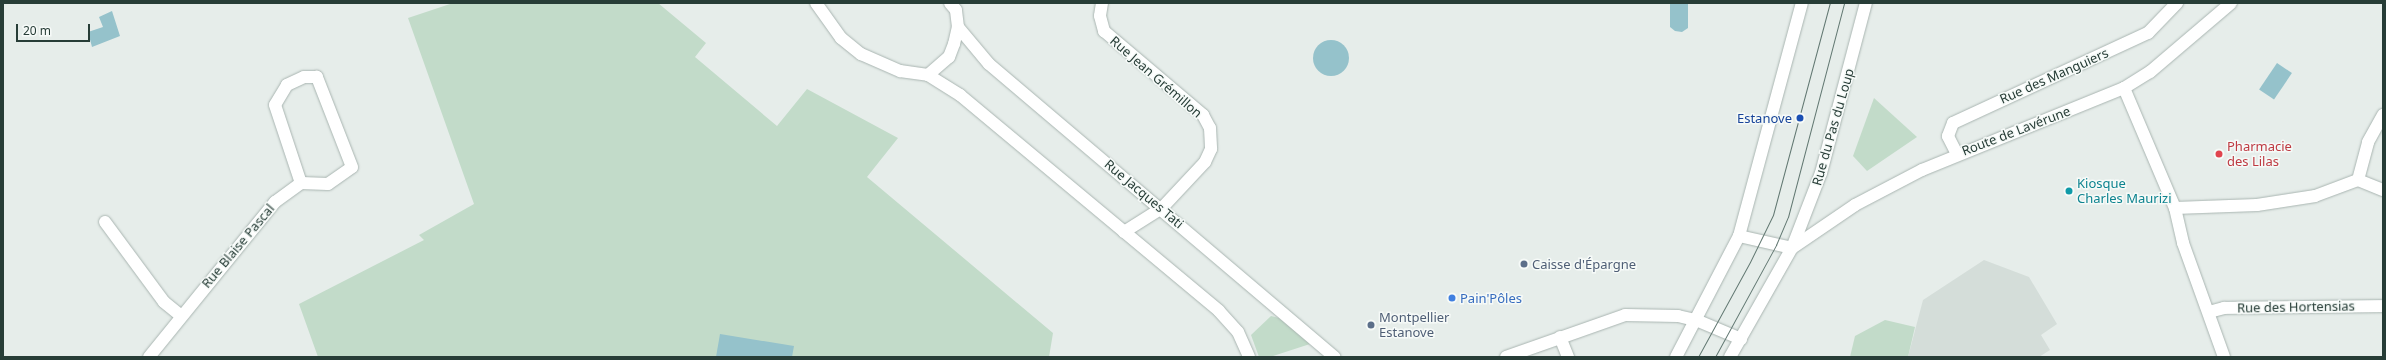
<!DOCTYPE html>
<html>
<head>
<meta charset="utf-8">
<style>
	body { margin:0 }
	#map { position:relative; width:2386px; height:360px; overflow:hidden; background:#e6edea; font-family:"Noto Sans",sans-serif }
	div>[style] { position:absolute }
	.built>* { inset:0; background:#d4ddd9 }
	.green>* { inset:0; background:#c2dbc9 }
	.water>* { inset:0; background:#95c2cb; transform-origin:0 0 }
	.round { border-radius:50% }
	.roads { filter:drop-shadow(0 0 1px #a9b5b1) drop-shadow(0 0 1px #a9b5b1) }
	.minor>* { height:12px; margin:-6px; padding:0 6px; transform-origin:6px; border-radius:6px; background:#fff }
	.tram>* { height:1px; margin:-0.5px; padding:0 0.5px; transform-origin:0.5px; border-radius:0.5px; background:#627872 }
	.dots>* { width:11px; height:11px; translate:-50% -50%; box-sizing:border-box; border:2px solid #f6faf8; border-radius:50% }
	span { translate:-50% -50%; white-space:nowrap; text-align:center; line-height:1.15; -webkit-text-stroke:3px #f6faf8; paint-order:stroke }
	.street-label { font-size:13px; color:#273d37 }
	.transit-label { font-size:13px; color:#164399 }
	.right { translate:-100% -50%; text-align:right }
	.health-label { font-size:13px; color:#be3a42 }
	.left { translate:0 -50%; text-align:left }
	.culture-label { font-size:13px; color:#0d838f }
	.service-label { font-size:13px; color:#4e5e75 }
	.shop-label { font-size:13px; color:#366cbe }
	.frame { position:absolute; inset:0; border:4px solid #273d37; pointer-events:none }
	.scale { position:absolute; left:16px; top:24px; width:74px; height:18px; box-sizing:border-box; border:2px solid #273d37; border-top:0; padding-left:5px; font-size:12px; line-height:14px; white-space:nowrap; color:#273d37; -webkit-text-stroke:3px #f6faf8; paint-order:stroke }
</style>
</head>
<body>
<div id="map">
	<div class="built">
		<div style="clip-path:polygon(1984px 260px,2029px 277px,2057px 324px,2041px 335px,2050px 350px,2039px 357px,1908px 357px,1923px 300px)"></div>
	</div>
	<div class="green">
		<div style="clip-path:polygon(453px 3px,658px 3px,706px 43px,695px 57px,777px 126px,807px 89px,898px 138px,867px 177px,1053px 333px,1049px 357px,318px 357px,299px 304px,424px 240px,419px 235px,474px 204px,408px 18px)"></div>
		<div style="clip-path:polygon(1874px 98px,1917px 137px,1867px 171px,1853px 156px)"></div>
		<div style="clip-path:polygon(1271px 316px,1279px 318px,1310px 344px,1270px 357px,1259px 357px,1251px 335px)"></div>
		<div style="clip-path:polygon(1885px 320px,1915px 327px,1908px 357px,1850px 357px,1855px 336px)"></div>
	</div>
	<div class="water">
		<div style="clip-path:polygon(1670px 3px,1688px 3px,1688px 28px,1682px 32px,1675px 31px,1670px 27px)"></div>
		<div style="clip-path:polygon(112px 11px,120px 36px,92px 47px,88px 32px,103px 27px,99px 17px)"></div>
		<div class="round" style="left:1313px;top:40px;width:36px;height:36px"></div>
		<div style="left:2277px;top:63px;width:18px;height:32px;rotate:34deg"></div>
		<div style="clip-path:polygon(720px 334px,794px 346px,792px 357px,716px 357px)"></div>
	</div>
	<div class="roads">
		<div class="minor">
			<div style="left:816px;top:3px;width:43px;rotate:54.5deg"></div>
			<div style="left:841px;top:38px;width:26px;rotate:39deg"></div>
			<div style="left:861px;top:54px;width:43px;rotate:23.6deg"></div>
			<div style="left:900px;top:71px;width:28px;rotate:8deg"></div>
			<div style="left:928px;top:75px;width:38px;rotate:32deg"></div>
			<div style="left:960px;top:95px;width:337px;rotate:39.8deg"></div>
			<div style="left:1219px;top:311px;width:28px;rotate:48deg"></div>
			<div style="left:1238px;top:332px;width:27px;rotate:66deg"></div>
			<div style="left:1102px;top:3px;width:13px;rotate:99deg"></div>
			<div style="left:1100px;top:16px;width:16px;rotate:75deg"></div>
			<div style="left:1104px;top:31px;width:130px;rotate:40.3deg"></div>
			<div style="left:1203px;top:115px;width:15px;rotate:62deg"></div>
			<div style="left:1210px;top:128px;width:21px;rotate:87deg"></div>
			<div style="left:1211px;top:149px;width:14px;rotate:115deg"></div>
			<div style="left:1205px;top:162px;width:63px;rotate:133.1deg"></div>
			<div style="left:1162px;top:208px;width:45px;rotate:147.7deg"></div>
			<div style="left:958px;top:27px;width:48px;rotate:50deg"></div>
			<div style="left:989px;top:64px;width:453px;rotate:40.3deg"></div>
			<div style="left:928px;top:75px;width:28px;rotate:-41deg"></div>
			<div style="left:949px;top:57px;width:14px;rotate:-69deg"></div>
			<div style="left:954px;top:44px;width:17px;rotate:-77deg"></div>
			<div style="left:958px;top:27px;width:17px;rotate:-97deg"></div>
			<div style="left:956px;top:10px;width:9px;rotate:-131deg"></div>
			<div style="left:2124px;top:88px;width:130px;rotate:67deg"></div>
			<div style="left:2175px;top:208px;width:36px;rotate:77deg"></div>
			<div style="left:2183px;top:243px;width:121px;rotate:70.2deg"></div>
			<div style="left:1957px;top:154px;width:20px;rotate:-117deg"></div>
			<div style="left:1948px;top:136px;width:14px;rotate:-69deg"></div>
			<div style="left:1953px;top:123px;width:215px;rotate:-24.8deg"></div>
			<div style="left:2148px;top:33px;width:42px;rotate:-46deg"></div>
			<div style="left:2358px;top:180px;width:39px;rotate:-75deg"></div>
			<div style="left:2368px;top:142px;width:31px;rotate:-61deg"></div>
			<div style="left:2175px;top:208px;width:82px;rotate:-2.1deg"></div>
			<div style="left:2257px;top:205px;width:59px;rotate:-8.8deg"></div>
			<div style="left:2315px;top:196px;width:46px;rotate:-20.4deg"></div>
			<div style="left:2358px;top:180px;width:27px;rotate:22deg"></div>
			<div style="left:105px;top:222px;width:99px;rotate:53.6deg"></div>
			<div style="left:164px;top:302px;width:21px;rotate:39deg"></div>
			<div style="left:1739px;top:236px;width:54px;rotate:12.8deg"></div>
			<div style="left:1792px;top:248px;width:80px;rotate:-68.9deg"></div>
			<div style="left:1821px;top:173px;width:176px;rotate:-75.2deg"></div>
			<div style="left:2209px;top:312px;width:16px;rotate:-15deg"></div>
			<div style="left:2224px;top:308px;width:159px;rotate:-0.7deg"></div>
			<div style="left:1560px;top:337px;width:22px;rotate:68deg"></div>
			<div style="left:149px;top:357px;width:200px;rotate:-50.9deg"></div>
			<div style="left:275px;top:202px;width:32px;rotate:-36deg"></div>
			<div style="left:301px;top:183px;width:27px;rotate:2deg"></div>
			<div style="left:328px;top:184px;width:29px;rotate:-35deg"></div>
			<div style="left:352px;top:167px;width:97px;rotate:-111.3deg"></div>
			<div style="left:317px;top:77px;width:13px;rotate:180deg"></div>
			<div style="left:304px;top:77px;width:19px;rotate:155deg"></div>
			<div style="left:287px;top:85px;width:23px;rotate:121deg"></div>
			<div style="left:275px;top:105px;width:82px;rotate:71.6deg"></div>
			<div style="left:1506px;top:357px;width:126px;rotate:-19.4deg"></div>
			<div style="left:1625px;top:315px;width:53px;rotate:1.1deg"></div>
			<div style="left:1678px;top:316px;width:18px;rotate:13deg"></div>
			<div style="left:1696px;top:320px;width:49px;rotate:22.9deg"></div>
			<div style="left:1676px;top:357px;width:136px;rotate:-62.5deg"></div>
			<div style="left:1739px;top:236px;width:241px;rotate:-74.9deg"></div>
			<div style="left:1730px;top:357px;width:125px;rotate:-60.4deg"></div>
			<div style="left:1792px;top:248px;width:76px;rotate:-34.3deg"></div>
			<div style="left:1855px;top:205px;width:76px;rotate:-27.6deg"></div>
			<div style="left:1922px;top:170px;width:218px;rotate:-22.1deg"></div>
			<div style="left:2124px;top:88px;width:31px;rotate:-32deg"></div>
			<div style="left:2150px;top:72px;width:106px;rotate:-40.4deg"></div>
		</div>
	</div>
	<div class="tram">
		<div style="left:1698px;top:357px;width:108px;rotate:-61.3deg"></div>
		<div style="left:1750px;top:262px;width:52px;rotate:-63.9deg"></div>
		<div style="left:1773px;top:215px;width:220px;rotate:-75deg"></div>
		<div style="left:1715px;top:357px;width:128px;rotate:-61.4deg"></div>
		<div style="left:1776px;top:245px;width:30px;rotate:-67deg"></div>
		<div style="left:1788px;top:217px;width:221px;rotate:-75.3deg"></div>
	</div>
	<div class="dots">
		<div style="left:1800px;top:118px;background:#1a4fb4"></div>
		<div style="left:2219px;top:154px;background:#e0444e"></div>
		<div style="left:2069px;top:191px;background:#0f9aa8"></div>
		<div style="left:1524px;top:264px;background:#5c6f8a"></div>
		<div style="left:1452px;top:298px;background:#3f7fe0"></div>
		<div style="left:1371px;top:325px;background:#5c6f8a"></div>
	</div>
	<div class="street-label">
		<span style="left:2054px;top:76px;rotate:-24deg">Rue des Manguiers</span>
		<span style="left:1156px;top:77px;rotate:41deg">Rue Jean Grémillon</span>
		<span style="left:1833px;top:127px;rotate:-74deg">Rue du Pas du Loup</span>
		<span style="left:2016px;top:131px;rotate:-21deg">Route de Lavérune</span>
		<span style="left:1144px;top:194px;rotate:40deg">Rue Jacques Tati</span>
		<span style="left:238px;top:246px;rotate:-50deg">Rue Blaise Pascal</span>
		<span style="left:2296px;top:307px;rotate:-1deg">Rue des Hortensias</span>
	</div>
	<div class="transit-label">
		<span class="right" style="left:1792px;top:118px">Estanove</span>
	</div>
	<div class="health-label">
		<span class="left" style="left:2227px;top:154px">Pharmacie<br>des Lilas</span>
	</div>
	<div class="culture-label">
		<span class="left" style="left:2077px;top:191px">Kiosque<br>Charles Maurizi</span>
	</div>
	<div class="service-label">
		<span class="left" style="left:1532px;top:264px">Caisse d'Épargne</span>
		<span class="left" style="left:1379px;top:325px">Montpellier<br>Estanove</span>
	</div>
	<div class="shop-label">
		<span class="left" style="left:1460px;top:298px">Pain'Pôles</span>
	</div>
	<div class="frame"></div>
	<div class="scale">20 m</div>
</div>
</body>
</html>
